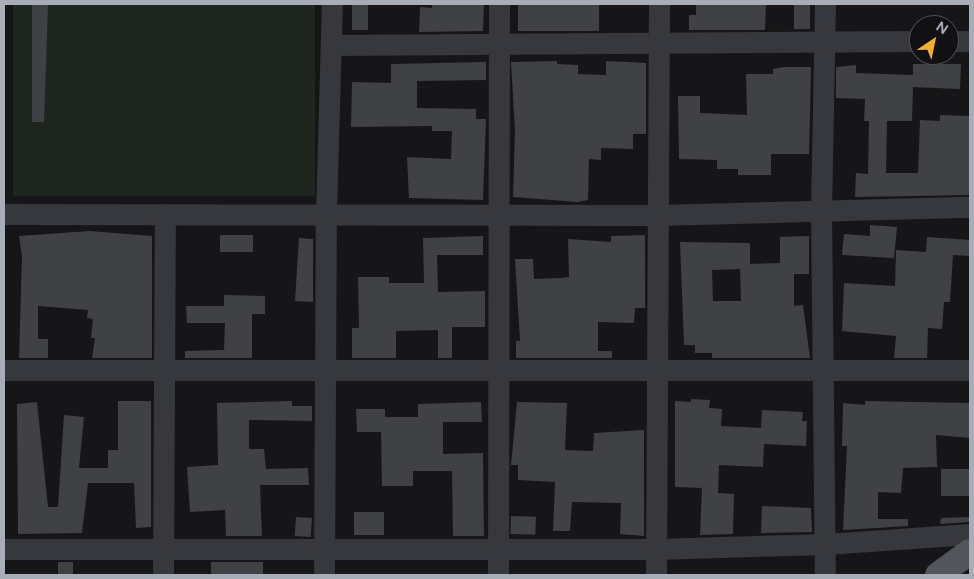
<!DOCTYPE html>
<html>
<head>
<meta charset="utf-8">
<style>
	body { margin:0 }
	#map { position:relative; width:974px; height:579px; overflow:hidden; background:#161618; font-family:Figtree,sans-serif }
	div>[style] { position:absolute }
	.green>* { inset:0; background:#1e261f; transform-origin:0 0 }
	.building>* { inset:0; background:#404145; transform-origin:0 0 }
	.minor>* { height:21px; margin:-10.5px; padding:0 10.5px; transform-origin:10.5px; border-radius:10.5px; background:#37383d }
	.major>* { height:26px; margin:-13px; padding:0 13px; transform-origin:13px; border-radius:13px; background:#53555c }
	span { translate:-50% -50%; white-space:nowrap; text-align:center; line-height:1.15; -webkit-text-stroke:4px #111113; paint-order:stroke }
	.frame { position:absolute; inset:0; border:5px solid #a8adb8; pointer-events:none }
	.north { position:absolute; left:909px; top:15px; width:50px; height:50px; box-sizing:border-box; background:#111113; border:1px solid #4d4f55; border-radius:50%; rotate:34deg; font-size:14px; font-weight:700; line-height:20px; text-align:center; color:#a8adb8 }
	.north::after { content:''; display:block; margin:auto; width:18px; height:22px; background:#f2b134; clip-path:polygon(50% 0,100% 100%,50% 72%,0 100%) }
</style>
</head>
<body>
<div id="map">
	<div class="green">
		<div style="left:13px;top:4px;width:302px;height:192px"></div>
	</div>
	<div class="building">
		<div style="clip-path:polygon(32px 4px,48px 4px,44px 122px,32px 122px)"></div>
		<div style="left:352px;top:4px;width:16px;height:26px"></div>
		<div style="clip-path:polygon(432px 4px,484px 4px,483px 31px,419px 32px,420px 7px,432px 8px)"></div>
		<div style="left:518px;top:4px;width:81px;height:27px"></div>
		<div style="clip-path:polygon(696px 4px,766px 4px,765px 30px,689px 30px,689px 15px,696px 15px)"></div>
		<div style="left:794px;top:4px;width:16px;height:25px"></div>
		<div style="clip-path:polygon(557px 61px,557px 64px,578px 65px,578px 74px,606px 75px,606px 61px,646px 63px,646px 134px,633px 134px,633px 149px,601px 148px,601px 160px,589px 159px,588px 200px,578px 202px,513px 197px,515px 131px,511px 62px)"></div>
		<div style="clip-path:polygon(486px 62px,486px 80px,417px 81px,417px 108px,476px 109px,476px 119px,486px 119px,483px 200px,409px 198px,407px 157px,451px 159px,452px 131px,432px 131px,432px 126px,351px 127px,352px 82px,391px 83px,391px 64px)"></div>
		<div style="clip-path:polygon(913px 64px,961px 64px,960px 89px,913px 87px,912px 121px,887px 121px,886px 173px,918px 173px,920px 120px,940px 121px,940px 115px,970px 116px,970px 195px,855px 197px,856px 173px,868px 174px,869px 121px,864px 121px,865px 99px,836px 98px,836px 67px,856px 65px,856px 73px,913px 75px)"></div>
		<div style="clip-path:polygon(784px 67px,811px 67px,809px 154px,771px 154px,771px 175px,738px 175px,738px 169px,717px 169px,717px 160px,679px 159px,678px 96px,700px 96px,700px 113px,747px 115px,746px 74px,773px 74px,773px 69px)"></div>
		<div style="clip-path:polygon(870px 225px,897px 227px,894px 258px,842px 255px,844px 234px,870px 236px)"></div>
		<div style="clip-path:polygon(90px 231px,152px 236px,152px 358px,92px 358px,95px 338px,91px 338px,93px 319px,87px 318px,88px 310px,38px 306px,38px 339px,48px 339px,48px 358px,19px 358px,22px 256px,19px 236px)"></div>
		<div style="left:220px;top:235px;width:33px;height:17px"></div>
		<div style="clip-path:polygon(645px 235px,645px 308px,635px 308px,634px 323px,598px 322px,598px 351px,612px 351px,612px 358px,516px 358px,516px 341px,520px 341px,515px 259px,533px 259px,534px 279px,561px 278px,569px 277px,568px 239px,611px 242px,611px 236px)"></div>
		<div style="clip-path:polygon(483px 236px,483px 255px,437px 255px,438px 292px,485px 291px,485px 327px,452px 327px,452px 358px,438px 358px,438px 330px,396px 331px,396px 358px,352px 358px,352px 328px,359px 328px,358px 277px,389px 277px,389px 283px,424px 283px,423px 238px)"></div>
		<div style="clip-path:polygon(evenodd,809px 236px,809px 274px,794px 274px,794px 306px,803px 305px,810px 358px,712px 358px,712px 353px,695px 353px,695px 345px,684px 345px,680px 242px,750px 243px,750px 264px,780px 263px,780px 237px,809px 236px,740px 269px,741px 301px,713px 301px,712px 270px,740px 269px)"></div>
		<div style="clip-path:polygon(927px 237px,970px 240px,970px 256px,953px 255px,950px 302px,944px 302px,942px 329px,928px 328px,927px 358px,894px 358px,896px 336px,842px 331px,844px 283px,895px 286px,896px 250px,926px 252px)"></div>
		<div style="clip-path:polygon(299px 238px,313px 239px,313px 302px,295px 301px)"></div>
		<div style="clip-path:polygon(224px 295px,265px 296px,265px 314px,252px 314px,252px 358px,185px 358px,185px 351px,224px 350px,225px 323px,187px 323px,186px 306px,224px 306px)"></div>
		<div style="clip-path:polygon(691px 399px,710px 400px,709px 408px,722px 409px,721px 426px,761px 428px,762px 410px,803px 412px,802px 421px,807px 421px,806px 446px,764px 444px,763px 467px,719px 465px,718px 493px,734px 494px,733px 534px,700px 535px,702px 488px,675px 487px,675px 401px,691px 402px)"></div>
		<div style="clip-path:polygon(118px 401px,151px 401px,151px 527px,136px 528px,134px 483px,88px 483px,82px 533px,18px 534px,17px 404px,37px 402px,48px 507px,58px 507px,64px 415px,84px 417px,79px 468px,108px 468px,108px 450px,118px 450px)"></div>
		<div style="clip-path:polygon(292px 401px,292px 406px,312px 406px,312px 421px,249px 420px,249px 449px,264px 449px,266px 469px,308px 468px,309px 485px,260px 485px,262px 536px,226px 536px,225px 510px,190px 512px,187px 467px,218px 465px,217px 403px)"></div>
		<div style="clip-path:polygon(865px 401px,970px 403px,970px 438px,936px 435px,937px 467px,903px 468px,901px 493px,878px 492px,878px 519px,908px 519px,908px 526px,843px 530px,847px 446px,842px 446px,843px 403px,865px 405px)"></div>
		<div style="clip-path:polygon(481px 402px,482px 422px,443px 422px,443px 454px,483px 453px,484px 536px,453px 536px,452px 471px,413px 471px,413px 486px,382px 486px,381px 432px,357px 432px,356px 409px,385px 409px,385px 417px,418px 417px,418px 404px)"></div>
		<div style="clip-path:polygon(517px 402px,567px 403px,565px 450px,593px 451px,594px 433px,644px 430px,644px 536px,620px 534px,621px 503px,572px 502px,570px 531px,553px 531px,555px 482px,518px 480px,518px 465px,511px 465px)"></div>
		<div style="left:941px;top:469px;width:29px;height:27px"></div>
		<div style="clip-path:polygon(762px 506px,811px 508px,812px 532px,761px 533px)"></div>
		<div style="left:354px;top:512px;width:30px;height:23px"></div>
		<div style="left:511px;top:516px;width:25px;height:18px;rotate:2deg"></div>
		<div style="left:296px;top:517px;width:16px;height:19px;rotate:4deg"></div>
		<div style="clip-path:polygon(970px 517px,969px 522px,940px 524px,941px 518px)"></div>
		<div style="left:58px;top:562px;width:15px;height:13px"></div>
		<div style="left:211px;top:562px;width:52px;height:13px"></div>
	</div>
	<div class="minor">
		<div style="left:825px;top:4px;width:204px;rotate:91.1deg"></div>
		<div style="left:821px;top:208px;width:367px;rotate:89.4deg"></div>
		<div style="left:949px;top:41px;width:21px"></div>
		<div style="left:332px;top:45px;width:587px;rotate:-0.39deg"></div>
		<div style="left:4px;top:214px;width:653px;rotate:0.09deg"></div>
		<div style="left:657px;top:215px;width:313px;rotate:-1.5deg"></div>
		<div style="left:4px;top:370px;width:966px"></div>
		<div style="left:4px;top:549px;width:652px"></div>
		<div style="left:656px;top:549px;width:170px;rotate:-1.7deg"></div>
		<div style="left:826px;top:544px;width:144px;rotate:-4deg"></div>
		<div style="left:163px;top:575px;width:361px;rotate:-89.7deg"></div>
		<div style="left:324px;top:575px;width:361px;rotate:-89.7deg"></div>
		<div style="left:326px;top:214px;width:210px;rotate:-88.4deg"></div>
		<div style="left:498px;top:575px;width:571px;rotate:-89.9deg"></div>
		<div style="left:656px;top:575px;width:571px;rotate:-89.7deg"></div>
	</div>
	<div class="major">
		<div style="left:938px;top:575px;width:39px;rotate:-36deg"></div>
	</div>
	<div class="frame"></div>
	<div class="north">N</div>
</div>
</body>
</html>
